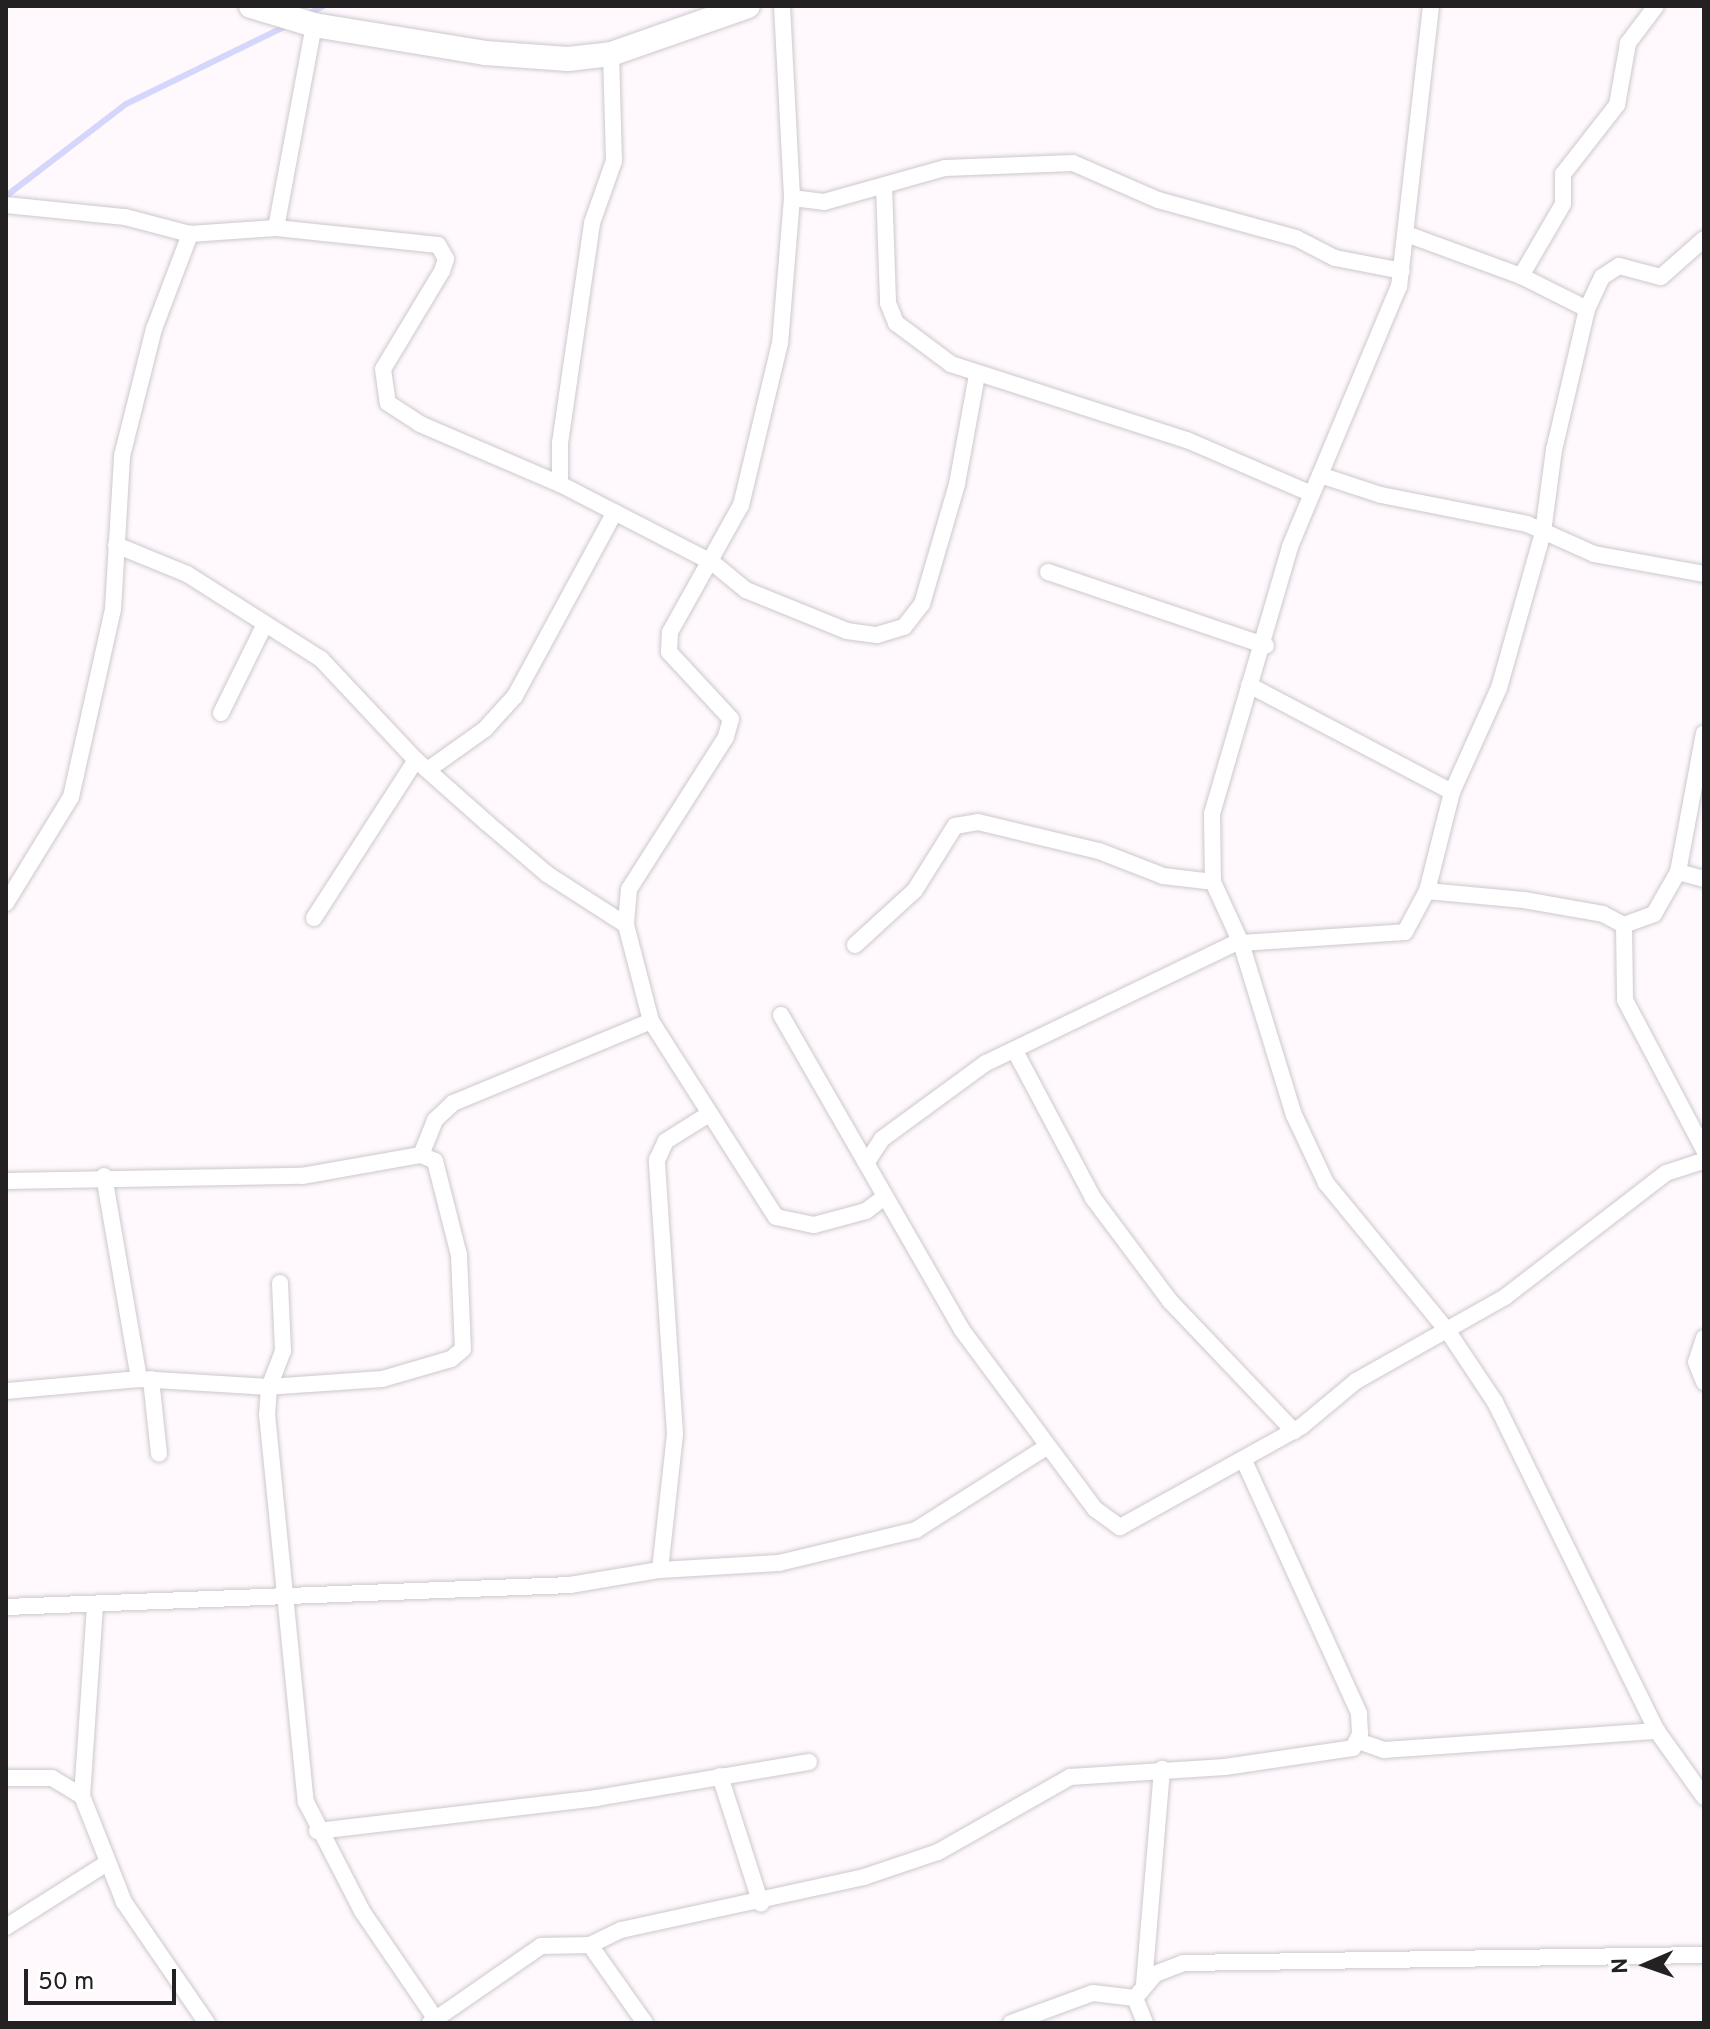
<!DOCTYPE html>
<html>
<head>
<meta charset="utf-8">
<style>
	body { margin:0 }
	#map { position:relative; width:1710px; height:2029px; overflow:hidden; background:#fff9fe; font-family:Overpass,sans-serif }
	div>[style] { position:absolute }
	.stream>* { height:6px; margin:-3px; padding:0 3px; transform-origin:3px; border-radius:3px; background:#d4d6fb }
	.roads { filter:drop-shadow(0 0 2px #cec8cd) drop-shadow(0 0 2px #cec8cd) }
	.street>* { height:16px; margin:-8px; padding:0 8px; transform-origin:8px; border-radius:8px; background:#fff }
	.secondary>* { height:24px; margin:-12px; padding:0 12px; transform-origin:12px; border-radius:12px; background:#fff }
	span { translate:-50% -50%; white-space:nowrap; text-align:center; line-height:1.15; -webkit-text-stroke:7px #fff; paint-order:stroke }
	.frame { position:absolute; inset:0; border:8px solid #242123; pointer-events:none }
	.north { position:absolute; left:1606px; top:1925px; width:80px; height:80px; -webkit-text-stroke:6px #fff; paint-order:stroke; rotate:268deg; font-size:22px; font-weight:700; line-height:32px; text-align:center; color:#242123 }
	.north::after { content:''; display:block; margin:auto; width:28px; height:36px; background:#242123; clip-path:polygon(50% 0,100% 100%,50% 72%,0 100%) }
	.scale { position:absolute; left:24px; top:1969px; width:152px; height:36px; box-sizing:border-box; border:4px solid #242123; border-top:0; padding-left:10px; font-size:24px; line-height:28px; white-space:nowrap; color:#242123; -webkit-text-stroke:6px #fff; paint-order:stroke }
</style>
</head>
<body>
<div id="map">
	<div class="stream">
		<div style="left:305px;top:16px;width:21px;rotate:-29deg"></div>
		<div style="left:6px;top:196px;width:151px;rotate:-37.5deg"></div>
		<div style="left:126px;top:104px;width:180px;rotate:-26deg"></div>
	</div>
	<div class="roads">
		<div class="street">
			<div style="left:782px;top:6px;width:192px;rotate:87deg"></div>
			<div style="left:792px;top:198px;width:145px;rotate:94.7deg"></div>
			<div style="left:780px;top:343px;width:167px;rotate:103.5deg"></div>
			<div style="left:741px;top:505px;width:145px;rotate:119.2deg"></div>
			<div style="left:670px;top:632px;width:20px;rotate:93deg"></div>
			<div style="left:669px;top:652px;width:91px;rotate:47.2deg"></div>
			<div style="left:731px;top:719px;width:19px;rotate:106deg"></div>
			<div style="left:726px;top:737px;width:180px;rotate:122.5deg"></div>
			<div style="left:629px;top:889px;width:36px;rotate:95deg"></div>
			<div style="left:626px;top:925px;width:99px;rotate:75.4deg"></div>
			<div style="left:651px;top:1021px;width:232px;rotate:57.5deg"></div>
			<div style="left:776px;top:1217px;width:39px;rotate:12deg"></div>
			<div style="left:814px;top:1225px;width:54px;rotate:-15.1deg"></div>
			<div style="left:866px;top:1211px;width:20px;rotate:-37deg"></div>
			<div style="left:1431px;top:6px;width:282px;rotate:96.5deg"></div>
			<div style="left:1399px;top:286px;width:283px;rotate:112.7deg"></div>
			<div style="left:1290px;top:547px;width:278px;rotate:106.3deg"></div>
			<div style="left:1212px;top:814px;width:68px;rotate:89.2deg"></div>
			<div style="left:1213px;top:882px;width:67px;rotate:65.3deg"></div>
			<div style="left:1241px;top:943px;width:180px;rotate:72.9deg"></div>
			<div style="left:1294px;top:1115px;width:75px;rotate:64.8deg"></div>
			<div style="left:1326px;top:1183px;width:194px;rotate:50.6deg"></div>
			<div style="left:1449px;top:1333px;width:83px;rotate:56.3deg"></div>
			<div style="left:1495px;top:1402px;width:367px;rotate:63.8deg"></div>
			<div style="left:1657px;top:1731px;width:81px;rotate:54.5deg"></div>
			<div style="left:884px;top:186px;width:117px;rotate:88deg"></div>
			<div style="left:888px;top:303px;width:22px;rotate:68deg"></div>
			<div style="left:896px;top:323px;width:69px;rotate:36.7deg"></div>
			<div style="left:951px;top:364px;width:248px;rotate:17.9deg"></div>
			<div style="left:1187px;top:440px;width:136px;rotate:23.4deg"></div>
			<div style="left:792px;top:198px;width:32px;rotate:7deg"></div>
			<div style="left:824px;top:202px;width:126px;rotate:-15.7deg"></div>
			<div style="left:945px;top:168px;width:128px;rotate:-2.2deg"></div>
			<div style="left:1073px;top:163px;width:93px;rotate:23.5deg"></div>
			<div style="left:1158px;top:200px;width:143px;rotate:15.4deg"></div>
			<div style="left:1296px;top:238px;width:44px;rotate:27.1deg"></div>
			<div style="left:1335px;top:258px;width:68px;rotate:11deg"></div>
			<div style="left:6px;top:205px;width:120px;rotate:5.8deg"></div>
			<div style="left:125px;top:217px;width:67px;rotate:14.7deg"></div>
			<div style="left:190px;top:234px;width:86px;rotate:-4deg"></div>
			<div style="left:276px;top:228px;width:163px;rotate:6deg"></div>
			<div style="left:438px;top:245px;width:16px;rotate:60deg"></div>
			<div style="left:446px;top:259px;width:13px;rotate:108deg"></div>
			<div style="left:442px;top:271px;width:114px;rotate:121deg"></div>
			<div style="left:383px;top:369px;width:34px;rotate:82deg"></div>
			<div style="left:388px;top:403px;width:38px;rotate:33deg"></div>
			<div style="left:420px;top:424px;width:152px;rotate:23.2deg"></div>
			<div style="left:560px;top:484px;width:172px;rotate:27.3deg"></div>
			<div style="left:713px;top:563px;width:43px;rotate:39.3deg"></div>
			<div style="left:746px;top:590px;width:109px;rotate:22.1deg"></div>
			<div style="left:847px;top:631px;width:30px;rotate:8deg"></div>
			<div style="left:877px;top:635px;width:28px;rotate:-17deg"></div>
			<div style="left:904px;top:627px;width:29px;rotate:-52deg"></div>
			<div style="left:922px;top:604px;width:125px;rotate:-73.7deg"></div>
			<div style="left:957px;top:484px;width:111px;rotate:-79.6deg"></div>
			<div style="left:276px;top:228px;width:207px;rotate:-79.4deg"></div>
			<div style="left:1521px;top:276px;width:83px;rotate:-59.7deg"></div>
			<div style="left:1563px;top:204px;width:30px;rotate:-90deg"></div>
			<div style="left:1563px;top:174px;width:88px;rotate:-52deg"></div>
			<div style="left:1617px;top:105px;width:63px;rotate:-79.9deg"></div>
			<div style="left:1628px;top:43px;width:46px;rotate:-52.9deg"></div>
			<div style="left:1587px;top:309px;width:35px;rotate:-65deg"></div>
			<div style="left:1602px;top:277px;width:20px;rotate:-33deg"></div>
			<div style="left:1619px;top:266px;width:43px;rotate:14.7deg"></div>
			<div style="left:1661px;top:277px;width:57px;rotate:-41.5deg"></div>
			<div style="left:1320px;top:475px;width:64px;rotate:18.2deg"></div>
			<div style="left:1381px;top:495px;width:149px;rotate:11.2deg"></div>
			<div style="left:1527px;top:524px;width:73px;rotate:24.1deg"></div>
			<div style="left:1594px;top:554px;width:112px;rotate:10.3deg"></div>
			<div style="left:560px;top:484px;width:41px;rotate:-90deg"></div>
			<div style="left:560px;top:443px;width:222px;rotate:-81.7deg"></div>
			<div style="left:592px;top:223px;width:66px;rotate:-70.5deg"></div>
			<div style="left:614px;top:161px;width:107px;rotate:-91.6deg"></div>
			<div style="left:116px;top:545px;width:77px;rotate:22.2deg"></div>
			<div style="left:187px;top:574px;width:159px;rotate:32.4deg"></div>
			<div style="left:321px;top:659px;width:139px;rotate:46.8deg"></div>
			<div style="left:416px;top:760px;width:95px;rotate:41.6deg"></div>
			<div style="left:487px;top:823px;width:79px;rotate:40.4deg"></div>
			<div style="left:547px;top:874px;width:94px;rotate:32.8deg"></div>
			<div style="left:1048px;top:572px;width:230px;rotate:18.7deg"></div>
			<div style="left:1249px;top:685px;width:229px;rotate:27.8deg"></div>
			<div style="left:221px;top:713px;width:97px;rotate:-63.7deg"></div>
			<div style="left:429px;top:769px;width:69px;rotate:-35.5deg"></div>
			<div style="left:485px;top:729px;width:45px;rotate:-47.7deg"></div>
			<div style="left:515px;top:696px;width:209px;rotate:-61.5deg"></div>
			<div style="left:1678px;top:872px;width:27px;rotate:15deg"></div>
			<div style="left:1427px;top:891px;width:97px;rotate:5.3deg"></div>
			<div style="left:1524px;top:900px;width:80px;rotate:10deg"></div>
			<div style="left:1603px;top:914px;width:24px;rotate:28deg"></div>
			<div style="left:1624px;top:925px;width:75px;rotate:89.2deg"></div>
			<div style="left:1625px;top:1000px;width:170px;rotate:62.2deg"></div>
			<div style="left:6px;top:903px;width:124px;rotate:-58.5deg"></div>
			<div style="left:71px;top:797px;width:193px;rotate:-77.4deg"></div>
			<div style="left:113px;top:609px;width:153px;rotate:-86.6deg"></div>
			<div style="left:122px;top:456px;width:131px;rotate:-75.9deg"></div>
			<div style="left:154px;top:329px;width:102px;rotate:-69.2deg"></div>
			<div style="left:314px;top:918px;width:188px;rotate:-57.2deg"></div>
			<div style="left:1624px;top:925px;width:32px;rotate:-20deg"></div>
			<div style="left:1654px;top:914px;width:48px;rotate:-60.3deg"></div>
			<div style="left:1678px;top:872px;width:141px;rotate:-79.4deg"></div>
			<div style="left:1241px;top:943px;width:164px;rotate:-3.8deg"></div>
			<div style="left:1405px;top:932px;width:47px;rotate:-61.8deg"></div>
			<div style="left:1427px;top:891px;width:102px;rotate:-75.8deg"></div>
			<div style="left:1452px;top:792px;width:114px;rotate:-65.7deg"></div>
			<div style="left:1499px;top:688px;width:162px;rotate:-74.2deg"></div>
			<div style="left:1543px;top:532px;width:83px;rotate:-82.4deg"></div>
			<div style="left:1554px;top:450px;width:145px;rotate:-76.8deg"></div>
			<div style="left:1587px;top:309px;width:74px;rotate:-153.4deg"></div>
			<div style="left:1521px;top:276px;width:122px;rotate:-159.9deg"></div>
			<div style="left:855px;top:945px;width:81px;rotate:-42.5deg"></div>
			<div style="left:915px;top:890px;width:75px;rotate:-58deg"></div>
			<div style="left:955px;top:826px;width:23px;rotate:-10deg"></div>
			<div style="left:978px;top:822px;width:124px;rotate:13.5deg"></div>
			<div style="left:1099px;top:851px;width:69px;rotate:21.3deg"></div>
			<div style="left:1163px;top:876px;width:50px;rotate:6.8deg"></div>
			<div style="left:781px;top:1015px;width:363px;rotate:60.1deg"></div>
			<div style="left:962px;top:1330px;width:223px;rotate:53.4deg"></div>
			<div style="left:1095px;top:1509px;width:31px;rotate:36deg"></div>
			<div style="left:1120px;top:1527px;width:208px;rotate:-29deg"></div>
			<div style="left:1302px;top:1426px;width:70px;rotate:-39.8deg"></div>
			<div style="left:1356px;top:1381px;width:171px;rotate:-29.4deg"></div>
			<div style="left:1505px;top:1297px;width:203px;rotate:-37.6deg"></div>
			<div style="left:1666px;top:1173px;width:40px;rotate:-18deg"></div>
			<div style="left:1015px;top:1051px;width:166px;rotate:62deg"></div>
			<div style="left:1093px;top:1198px;width:129px;rotate:53.2deg"></div>
			<div style="left:1170px;top:1301px;width:180px;rotate:46.4deg"></div>
			<div style="left:421px;top:1155px;width:38px;rotate:-68deg"></div>
			<div style="left:435px;top:1120px;width:25px;rotate:-43deg"></div>
			<div style="left:453px;top:1103px;width:214px;rotate:-22.5deg"></div>
			<div style="left:867px;top:1162px;width:27px;rotate:-57deg"></div>
			<div style="left:882px;top:1139px;width:129px;rotate:-36.2deg"></div>
			<div style="left:986px;top:1063px;width:282px;rotate:-25.7deg"></div>
			<div style="left:104px;top:1176px;width:206px;rotate:80.2deg"></div>
			<div style="left:6px;top:1181px;width:296px;rotate:-1deg"></div>
			<div style="left:302px;top:1176px;width:121px;rotate:-10deg"></div>
			<div style="left:421px;top:1155px;width:15px;rotate:23deg"></div>
			<div style="left:435px;top:1161px;width:97px;rotate:75.7deg"></div>
			<div style="left:459px;top:1255px;width:94px;rotate:87.6deg"></div>
			<div style="left:463px;top:1349px;width:16px;rotate:140deg"></div>
			<div style="left:451px;top:1359px;width:72px;rotate:163.8deg"></div>
			<div style="left:382px;top:1379px;width:113px;rotate:176deg"></div>
			<div style="left:269px;top:1387px;width:130px;rotate:-176.5deg"></div>
			<div style="left:139px;top:1379px;width:134px;rotate:174.8deg"></div>
			<div style="left:280px;top:1283px;width:68px;rotate:87.5deg"></div>
			<div style="left:283px;top:1351px;width:39px;rotate:111deg"></div>
			<div style="left:269px;top:1387px;width:27px;rotate:94deg"></div>
			<div style="left:267px;top:1414px;width:390px;rotate:84.3deg"></div>
			<div style="left:306px;top:1802px;width:123px;rotate:62.8deg"></div>
			<div style="left:362px;top:1911px;width:130px;rotate:55.7deg"></div>
			<div style="left:1704px;top:1338px;width:25px;rotate:108deg"></div>
			<div style="left:1696px;top:1362px;width:22px;rotate:68deg"></div>
			<div style="left:151px;top:1379px;width:75px;rotate:83.9deg"></div>
			<div style="left:660px;top:1570px;width:137px;rotate:-83.7deg"></div>
			<div style="left:675px;top:1434px;width:275px;rotate:-93.8deg"></div>
			<div style="left:657px;top:1160px;width:21px;rotate:-65deg"></div>
			<div style="left:666px;top:1141px;width:51px;rotate:-32.1deg"></div>
			<div style="left:95px;top:1606px;width:190px;rotate:93.9deg"></div>
			<div style="left:82px;top:1796px;width:114px;rotate:68.4deg"></div>
			<div style="left:124px;top:1902px;width:147px;rotate:55.6deg"></div>
			<div style="left:6px;top:1607px;width:564px;rotate:-2.23deg"></div>
			<div style="left:570px;top:1585px;width:91px;rotate:-9.5deg"></div>
			<div style="left:660px;top:1570px;width:119px;rotate:-3.4deg"></div>
			<div style="left:779px;top:1563px;width:141px;rotate:-13.5deg"></div>
			<div style="left:916px;top:1530px;width:156px;rotate:-32.5deg"></div>
			<div style="left:1358px;top:1741px;width:28px;rotate:19deg"></div>
			<div style="left:1384px;top:1750px;width:274px;rotate:-4deg"></div>
			<div style="left:720px;top:1776px;width:134px;rotate:72.2deg"></div>
			<div style="left:6px;top:1778px;width:46px"></div>
			<div style="left:52px;top:1778px;width:35px;rotate:31deg"></div>
			<div style="left:317px;top:1831px;width:281px;rotate:-6.7deg"></div>
			<div style="left:596px;top:1798px;width:216px;rotate:-9.6deg"></div>
			<div style="left:6px;top:1927px;width:120px;rotate:-32.4deg"></div>
			<div style="left:590px;top:1945px;width:95px;rotate:54.8deg"></div>
			<div style="left:1144px;top:1984px;width:216px;rotate:-85.2deg"></div>
			<div style="left:1135px;top:1998px;width:31px;rotate:-50deg"></div>
			<div style="left:1155px;top:1974px;width:30px;rotate:-21deg"></div>
			<div style="left:1183px;top:1963px;width:521px;rotate:-0.88deg"></div>
			<div style="left:430px;top:2023px;width:135px;rotate:-34.7deg"></div>
			<div style="left:541px;top:1946px;width:49px;rotate:-1.2deg"></div>
			<div style="left:590px;top:1945px;width:34px;rotate:-26deg"></div>
			<div style="left:621px;top:1930px;width:249px;rotate:-12.3deg"></div>
			<div style="left:864px;top:1877px;width:78px;rotate:-18.7deg"></div>
			<div style="left:938px;top:1852px;width:152px;rotate:-29.6deg"></div>
			<div style="left:1070px;top:1777px;width:155px;rotate:-3.7deg"></div>
			<div style="left:1225px;top:1767px;width:129px;rotate:-8.4deg"></div>
			<div style="left:1353px;top:1748px;width:16px;rotate:-63deg"></div>
			<div style="left:1360px;top:1734px;width:21px;rotate:-93deg"></div>
			<div style="left:1359px;top:1713px;width:277px;rotate:-114.5deg"></div>
			<div style="left:1011px;top:2023px;width:87px;rotate:-20.1deg"></div>
			<div style="left:1093px;top:1993px;width:42px;rotate:6.8deg"></div>
			<div style="left:1135px;top:1998px;width:27px;rotate:68deg"></div>
		</div>
		<div class="secondary">
			<div style="left:251px;top:6px;width:66px;rotate:16.8deg"></div>
			<div style="left:314px;top:25px;width:173px;rotate:9.3deg"></div>
			<div style="left:485px;top:53px;width:83px;rotate:4.1deg"></div>
			<div style="left:568px;top:59px;width:43px;rotate:-6.6deg"></div>
			<div style="left:611px;top:54px;width:145px;rotate:-19.3deg"></div>
		</div>
	</div>
	<div class="frame"></div>
	<div class="north">N</div>
	<div class="scale">50 m</div>
</div>
</body>
</html>
